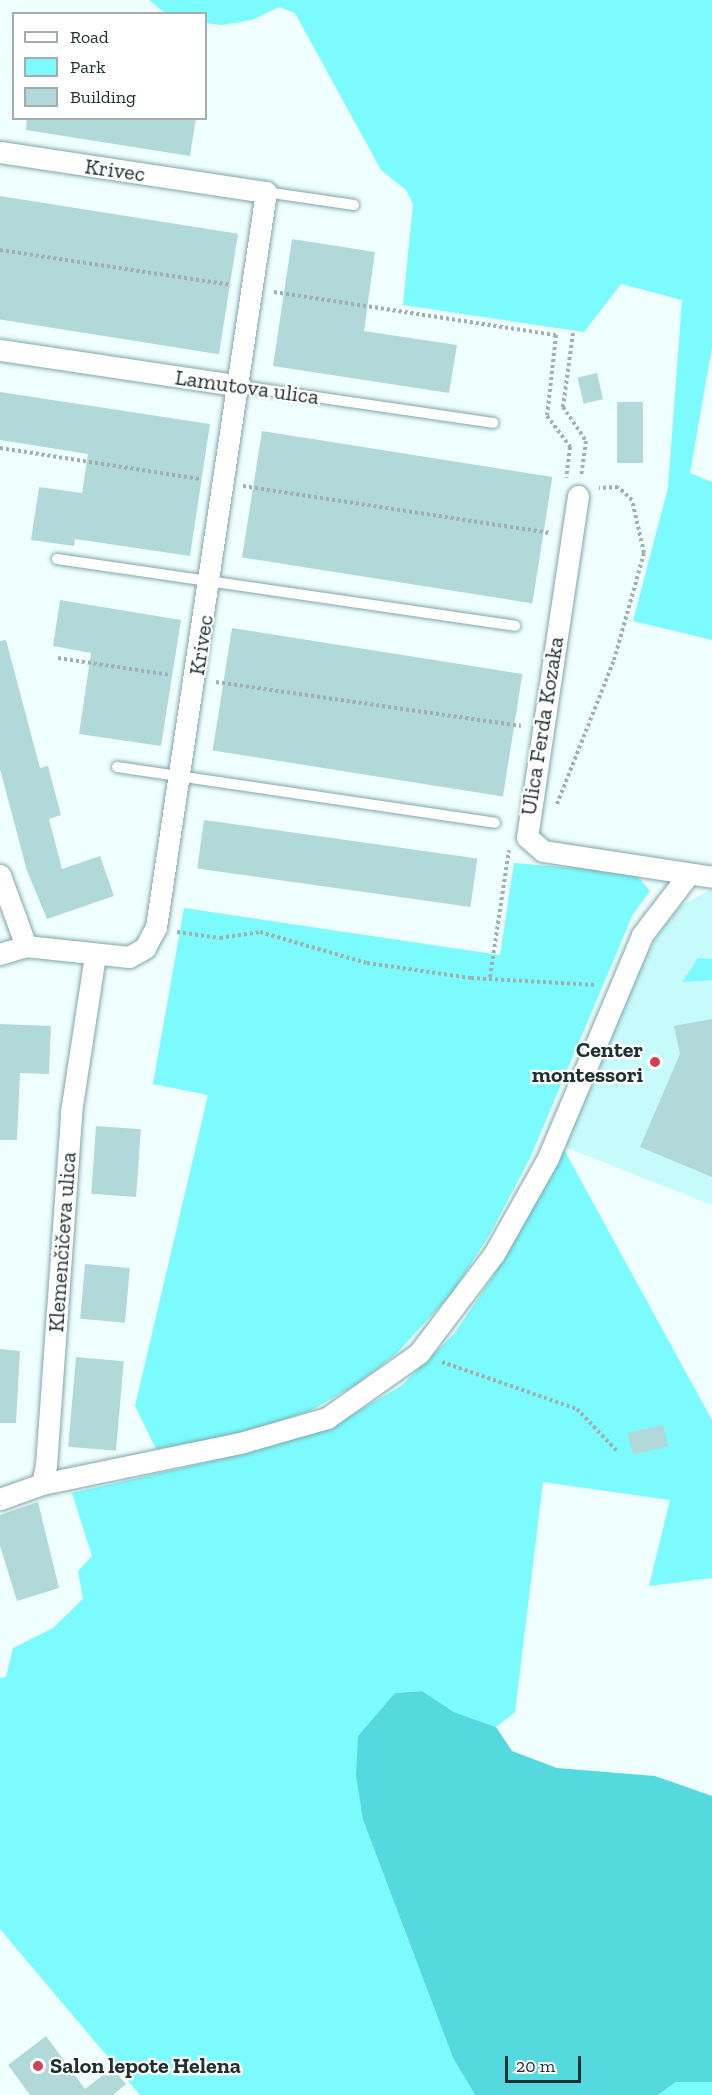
<!DOCTYPE html>
<html>
<head>
<meta charset="utf-8">
<style>
	body { margin:0 }
	#map { position:relative; width:712px; height:2095px; overflow:hidden; background:#efffff; font-family:"Zilla Slab",serif }
	div>[style] { position:absolute }
	.built>* { inset:0; background:#c6fafb }
	.green>* { inset:0; background:#7cfbfe }
	.forest>* { inset:0; background:#54dade }
	.building>* { inset:0; background:#b1d9da; transform-origin:0 0 }
	.path>* { height:4px; margin-top:-2px; transform-origin:0; background:repeating-linear-gradient(90deg,#a0b0b0 0 3px,transparent 0 6px) }
	.roads { filter:drop-shadow(0 0 2px #80a6a7) drop-shadow(0 0 2px #80a6a7) }
	.service>* { height:10px; margin:-5px; padding:0 5px; transform-origin:5px; border-radius:5px; background:#fff }
	.minor>* { height:21px; margin:-10.5px; padding:0 10.5px; transform-origin:10.5px; border-radius:10.5px; background:#fff }
	.dots>* { width:16px; height:16px; translate:-50% -50%; box-sizing:border-box; border:3px solid #fff; border-radius:50% }
	span { translate:-50% -50%; white-space:nowrap; text-align:center; line-height:1.15; -webkit-text-stroke:4.5px #fff; paint-order:stroke }
	.street-label { font-size:22px; color:#213031 }
	.poi-label { font-size:22px; color:#213031; font-weight:700 }
	.right { translate:-100% -50%; text-align:right }
	.left { translate:0 -50%; text-align:left }
	.legend { position:absolute; left:12px; top:12px; width:195px; height:108px; box-sizing:border-box; background:#fff; border:2px solid #a6acad; margin:0; padding:8px 10px; list-style:none; font-size:18px; color:#213031 }
	.legend li { display:flex; align-items:center; gap:12px; height:30px }
	.legend b { width:30px; border:2px solid #a6acad }
	.scale { position:absolute; left:505px; top:2056px; width:76px; height:27px; box-sizing:border-box; border:3px solid #213031; border-top:0; padding-left:8px; font-size:18px; line-height:21px; white-space:nowrap; color:#213031; -webkit-text-stroke:4px #fff; paint-order:stroke }
</style>
</head>
<body>
<div id="map">
	<div class="built">
		<div style="clip-path:polygon(712px 889px,712px 1205px,562px 1146px,633px 978px,659px 933px,680px 906px)"></div>
	</div>
	<div class="green">
		<div style="clip-path:polygon(149px 0,712px 0,712px 347px,690px 473px,712px 482px,712px 640px,633px 621px,668px 488px,682px 300px,621px 284px,584px 332px,403px 305px,413px 204px,406px 190px,381px 170px,295px 13px,279px 7px,252px 20px,221px 25px,206px 23px,206px 14px,165px 13px)"></div>
		<div style="clip-path:polygon(514px 863px,635px 873px,650px 891px,633px 914px,530px 1158px,491px 1232px,453px 1292px,396px 1354px,357px 1384px,312px 1410px,243px 1434px,156px 1449px,135px 1406px,208px 1095px,153px 1084px,184px 908px,500px 955px)"></div>
		<div style="clip-path:polygon(698px 958px,712px 959px,712px 980px,682px 982px)"></div>
		<div style="clip-path:polygon(562px 1146px,712px 1420px,712px 1578px,649px 1586px,670px 1500px,543px 1482px,515px 1712px,496px 1727px,454px 1712px,422px 1691px,395px 1693px,359px 1736px,363px 1820px,453px 2058px,475px 2095px,140px 2095px,0 1929px,0 1678px,6px 1677px,13px 1648px,53px 1628px,83px 1599px,78px 1571px,92px 1556px,72px 1493px,252px 1452px,350px 1416px,401px 1386px,454px 1334px,492px 1278px)"></div>
		<div style="clip-path:polygon(693px 2079px,712px 2082px,712px 2095px,658px 2095px,676px 2082px)"></div>
	</div>
	<div class="forest">
		<div style="clip-path:polygon(422px 1691px,454px 1712px,496px 1727px,512px 1751px,557px 1768px,655px 1776px,712px 1796px,712px 2082px,676px 2082px,658px 2095px,475px 2095px,453px 2058px,363px 1820px,356px 1775px,358px 1736px,395px 1693px)"></div>
	</div>
	<div class="building">
		<div style="clip-path:polygon(27px 118px,196px 118px,190px 156px,26px 130px)"></div>
		<div style="left:0;top:196px;width:241px;height:122px;rotate:9deg"></div>
		<div style="clip-path:polygon(292px 239px,375px 252px,364px 331px,457px 345px,449px 393px,273px 366px)"></div>
		<div style="left:597px;top:373px;width:27px;height:20px;rotate:77deg"></div>
		<div style="clip-path:polygon(0 392px,210px 424px,190px 556px,75px 539px,74px 546px,31px 540px,39px 487px,82px 493px,88px 454px,0 440px)"></div>
		<div style="left:617px;top:402px;width:26px;height:61px"></div>
		<div style="left:262px;top:431px;width:294px;height:128px;rotate:9deg"></div>
		<div style="clip-path:polygon(60px 600px,181px 620px,161px 746px,79px 734px,91px 653px,53px 646px)"></div>
		<div style="left:232px;top:628px;width:294px;height:124px;rotate:9deg"></div>
		<div style="clip-path:polygon(6px 640px,40px 768px,48px 766px,61px 815px,49px 819px,62px 869px,100px 856px,114px 896px,47px 919px,27px 871px,0 769px,0 641px)"></div>
		<div style="left:204px;top:820px;width:276px;height:49px;rotate:8deg"></div>
		<div style="clip-path:polygon(712px 1019px,712px 1177px,640px 1147px,680px 1054px,674px 1026px)"></div>
		<div style="clip-path:polygon(0 1024px,51px 1026px,49px 1074px,20px 1073px,17px 1140px,0 1140px)"></div>
		<div style="left:96px;top:1126px;width:45px;height:68px;rotate:4deg"></div>
		<div style="left:85px;top:1264px;width:45px;height:55px;rotate:5deg"></div>
		<div style="clip-path:polygon(0 1349px,20px 1351px,16px 1423px,0 1423px)"></div>
		<div style="left:76px;top:1357px;width:48px;height:90px;rotate:5deg"></div>
		<div style="left:663px;top:1425px;width:22px;height:36px;rotate:77deg"></div>
		<div style="clip-path:polygon(38px 1502px,59px 1588px,17px 1601px,0 1546px,0 1515px)"></div>
		<div style="clip-path:polygon(46px 2036px,85px 2089px,112px 2068px,126px 2084px,113px 2095px,30px 2095px,8px 2065px)"></div>
	</div>
	<div class="path">
		<div style="left:0;top:250px;width:234px;rotate:8.6deg"></div>
		<div style="left:274px;top:292px;width:285px;rotate:8.7deg"></div>
		<div style="left:556px;top:335px;width:81px;rotate:96.3deg"></div>
		<div style="left:547px;top:416px;width:39px;rotate:53deg"></div>
		<div style="left:570px;top:447px;width:31px;rotate:97deg"></div>
		<div style="left:573px;top:333px;width:75px;rotate:97.7deg"></div>
		<div style="left:563px;top:407px;width:41px;rotate:55.9deg"></div>
		<div style="left:586px;top:441px;width:34px;rotate:98deg"></div>
		<div style="left:0;top:448px;width:202px;rotate:8.8deg"></div>
		<div style="left:243px;top:486px;width:311px;rotate:8.7deg"></div>
		<div style="left:58px;top:658px;width:113px;rotate:8.6deg"></div>
		<div style="left:216px;top:682px;width:308px;rotate:8.2deg"></div>
		<div style="left:557px;top:804px;width:155px;rotate:-68.4deg"></div>
		<div style="left:614px;top:660px;width:111px;rotate:-74.3deg"></div>
		<div style="left:644px;top:553px;width:54px;rotate:-102.8deg"></div>
		<div style="left:632px;top:500px;width:19px;rotate:-137deg"></div>
		<div style="left:618px;top:487px;width:19px;rotate:177deg"></div>
		<div style="left:177px;top:932px;width:43px;rotate:7.9deg"></div>
		<div style="left:220px;top:938px;width:40px;rotate:-8.5deg"></div>
		<div style="left:260px;top:932px;width:111px;rotate:16.2deg"></div>
		<div style="left:367px;top:963px;width:105px;rotate:8.2deg"></div>
		<div style="left:471px;top:978px;width:125px;rotate:3.2deg"></div>
		<div style="left:490px;top:977px;width:128px;rotate:-81.5deg"></div>
		<div style="left:442px;top:1362px;width:143px;rotate:19.2deg"></div>
		<div style="left:577px;top:1409px;width:58px;rotate:46.4deg"></div>
	</div>
	<div class="roads">
		<div class="service">
			<div style="left:266px;top:192px;width:89px;rotate:8.4deg"></div>
			<div style="left:240px;top:386px;width:256px;rotate:8.3deg"></div>
			<div style="left:57px;top:559px;width:463px;rotate:8.3deg"></div>
			<div style="left:117px;top:767px;width:382px;rotate:8.4deg"></div>
		</div>
		<div class="minor">
			<div style="left:0;top:152px;width:269px;rotate:8.6deg"></div>
			<div style="left:266px;top:192px;width:743px;rotate:98.51deg"></div>
			<div style="left:156px;top:927px;width:24px;rotate:118deg"></div>
			<div style="left:145px;top:948px;width:18px;rotate:151deg"></div>
			<div style="left:129px;top:957px;width:104px;rotate:-173.9deg"></div>
			<div style="left:26px;top:946px;width:27px;rotate:163deg"></div>
			<div style="left:0;top:350px;width:243px;rotate:8.5deg"></div>
			<div style="left:578px;top:496px;width:345px;rotate:98.5deg"></div>
			<div style="left:527px;top:837px;width:21px;rotate:41deg"></div>
			<div style="left:543px;top:851px;width:171px;rotate:8.7deg"></div>
			<div style="left:0;top:875px;width:76px;rotate:69.9deg"></div>
			<div style="left:42px;top:1484px;width:202px;rotate:-11.7deg"></div>
			<div style="left:240px;top:1443px;width:91px;rotate:-16deg"></div>
			<div style="left:327px;top:1418px;width:113px;rotate:-35.2deg"></div>
			<div style="left:419px;top:1353px;width:124px;rotate:-52.9deg"></div>
			<div style="left:494px;top:1254px;width:110px;rotate:-60.6deg"></div>
			<div style="left:548px;top:1158px;width:242px;rotate:-67.1deg"></div>
			<div style="left:642px;top:935px;width:76px;rotate:-52.5deg"></div>
			<div style="left:0;top:1499px;width:45px;rotate:-19.7deg"></div>
			<div style="left:42px;top:1484px;width:19px;rotate:-78deg"></div>
			<div style="left:46px;top:1465px;width:354px;rotate:-85.9deg"></div>
			<div style="left:71px;top:1112px;width:158px;rotate:-81.3deg"></div>
		</div>
	</div>
	<div class="dots">
		<div style="left:655px;top:1062px;background:#d14153"></div>
		<div style="left:38px;top:2066px;background:#d14153"></div>
	</div>
	<div class="street-label">
		<span style="left:115px;top:170px;rotate:8deg">Krivec</span>
		<span style="left:247px;top:387px;rotate:8deg">Lamutova ulica</span>
		<span style="left:201px;top:645px;rotate:-81deg">Krivec</span>
		<span style="left:542px;top:726px;rotate:-81deg">Ulica Ferda Kozaka</span>
		<span style="left:62px;top:1242px;rotate:-86deg">Klemenčičeva ulica</span>
	</div>
	<div class="poi-label">
		<span class="right" style="left:643px;top:1062px">Center<br>montessori</span>
		<span class="left" style="left:50px;top:2066px">Salon lepote Helena</span>
	</div>
	<ul class="legend">
	<li><b style="height:8px;background:#fff"></b>Road</li>
	<li><b style="height:16px;background:#7cfbfe"></b>Park</li>
	<li><b style="height:16px;background:#b1d9da"></b>Building</li>
	</ul>
	<div class="scale">20 m</div>
</div>
</body>
</html>
